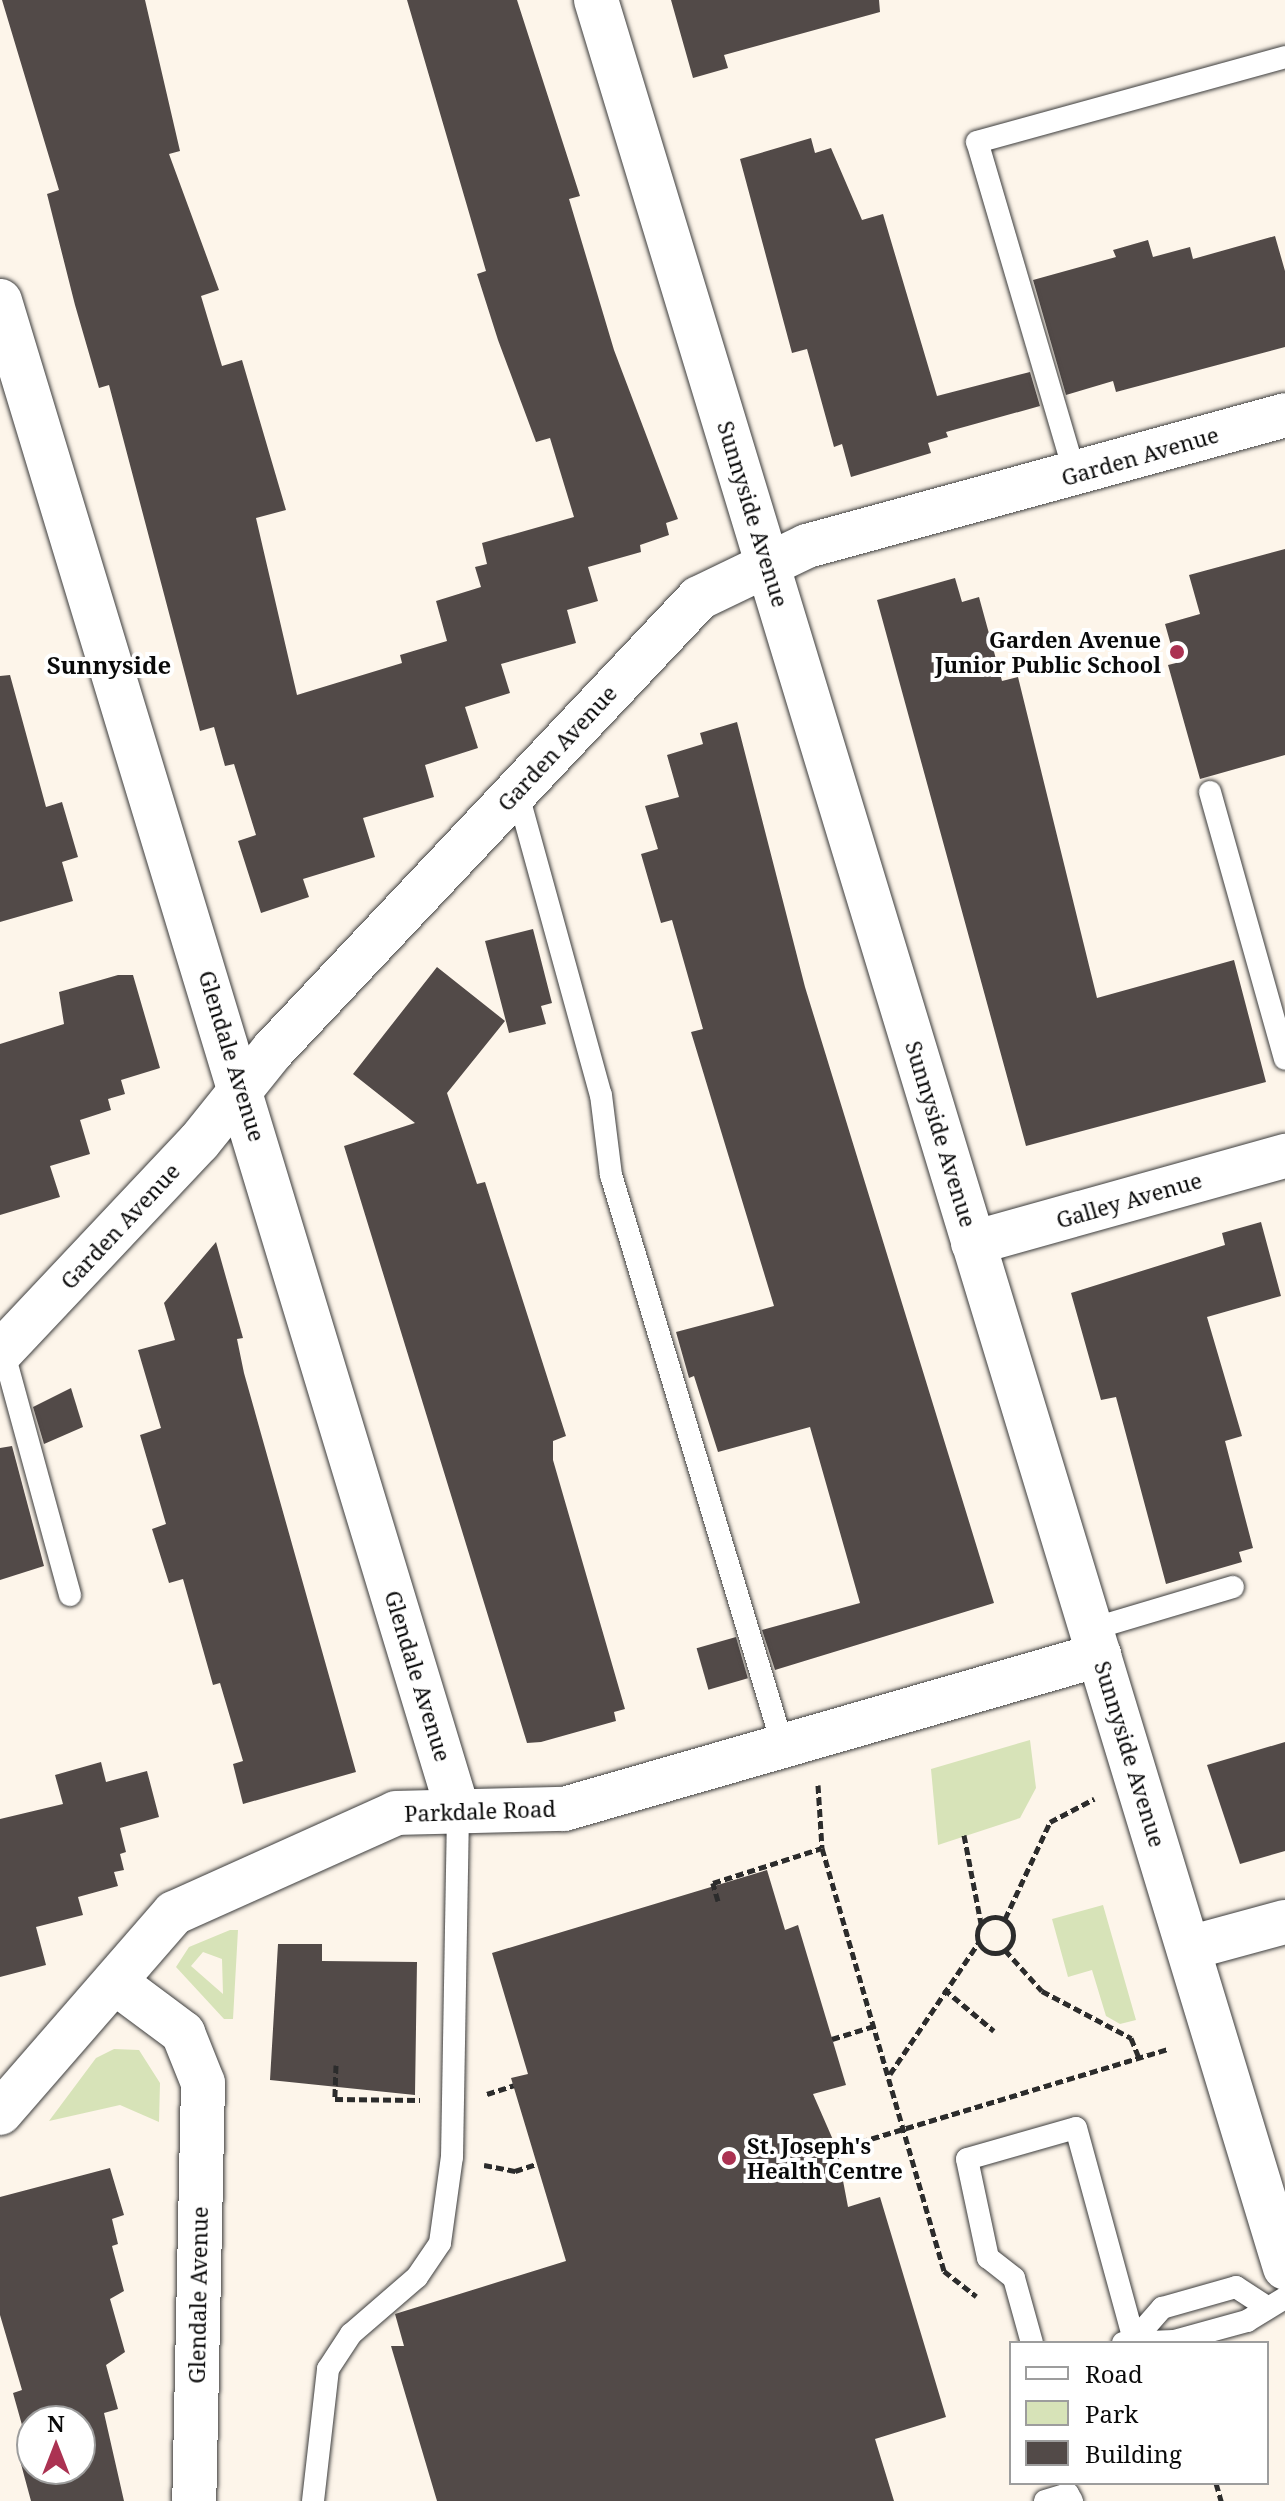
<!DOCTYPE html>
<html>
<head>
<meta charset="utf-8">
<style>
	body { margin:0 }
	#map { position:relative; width:1285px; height:2501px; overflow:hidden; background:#fdf5ea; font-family:"Noto Serif",serif }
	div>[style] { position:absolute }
	.green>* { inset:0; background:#d7e3b8 }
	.building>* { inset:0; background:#524a48; transform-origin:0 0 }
	.path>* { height:5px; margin-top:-2.5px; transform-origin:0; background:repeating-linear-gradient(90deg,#2c2c2c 0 8px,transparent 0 12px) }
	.path>.ring { margin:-2.5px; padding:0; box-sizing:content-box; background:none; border:5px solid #2c2c2c; border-radius:50% }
	.roads { filter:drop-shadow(0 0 2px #3d3d3d) drop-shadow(0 0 2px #3d3d3d) }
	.service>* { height:22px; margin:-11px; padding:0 11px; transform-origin:11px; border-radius:11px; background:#fff }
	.minor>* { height:44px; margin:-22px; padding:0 22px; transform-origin:22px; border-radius:22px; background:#fff }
	.dots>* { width:22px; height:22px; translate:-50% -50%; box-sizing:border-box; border:4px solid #fff; border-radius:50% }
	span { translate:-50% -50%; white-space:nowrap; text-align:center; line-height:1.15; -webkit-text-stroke:8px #fff; paint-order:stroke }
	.street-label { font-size:22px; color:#0a0a0a }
	.poi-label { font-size:22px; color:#0a0a0a; font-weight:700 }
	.right { translate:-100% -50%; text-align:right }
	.left { translate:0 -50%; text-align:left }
	.neighbourhood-label { font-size:24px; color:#0a0a0a; font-weight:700 }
	.legend { position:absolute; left:1009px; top:2341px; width:260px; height:144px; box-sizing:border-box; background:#fff; border:2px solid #9d9d9d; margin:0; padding:10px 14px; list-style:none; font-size:24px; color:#0a0a0a }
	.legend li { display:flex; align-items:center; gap:16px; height:40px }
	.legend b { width:40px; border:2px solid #9d9d9d }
	.north { position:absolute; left:16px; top:2405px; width:80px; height:80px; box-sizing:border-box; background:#fff; border:2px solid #9d9d9d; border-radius:50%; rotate:0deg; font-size:22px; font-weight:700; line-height:32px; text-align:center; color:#0a0a0a }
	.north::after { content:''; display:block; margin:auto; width:28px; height:36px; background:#ab3252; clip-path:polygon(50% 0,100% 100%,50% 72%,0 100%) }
</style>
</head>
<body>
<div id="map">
	<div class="green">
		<div style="clip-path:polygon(1030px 1740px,1036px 1788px,1020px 1818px,938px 1845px,931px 1769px)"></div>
		<div style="clip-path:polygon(1103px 1905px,1136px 2020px,1120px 2024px,1106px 2016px,1092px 1970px,1068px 1977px,1052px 1919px)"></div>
		<div style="clip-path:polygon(evenodd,230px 1930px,238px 1930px,233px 2019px,224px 2019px,176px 1967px,189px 1947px,230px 1930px,203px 1952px,222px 1959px,223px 1994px,191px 1966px,203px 1952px)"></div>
		<div style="clip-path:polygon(139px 2050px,160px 2083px,159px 2122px,120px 2105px,49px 2121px,96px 2058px,114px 2049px)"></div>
	</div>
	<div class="building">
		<div style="clip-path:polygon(2px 0,145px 0,180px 151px,169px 154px,219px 290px,201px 296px,222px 366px,242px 360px,286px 510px,256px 518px,297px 695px,402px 663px,400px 655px,447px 641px,436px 601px,481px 587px,475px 567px,487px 564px,482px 543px,574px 517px,550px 438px,536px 442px,498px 340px,477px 274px,486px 271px,407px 0,517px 0,580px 196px,569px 199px,614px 350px,678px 519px,666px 523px,669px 535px,640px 545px,641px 552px,588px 567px,598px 601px,567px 610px,576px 643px,501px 664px,510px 693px,465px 707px,478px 748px,425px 765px,434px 797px,363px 818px,375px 857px,303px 879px,309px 897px,261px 913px,238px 841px,256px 835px,234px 764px,225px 766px,214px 727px,200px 731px,109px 385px,99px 388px,75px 305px,47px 194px,59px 190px)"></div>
		<div style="clip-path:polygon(671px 0,879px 0,880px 12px,724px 55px,728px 68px,693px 78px)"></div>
		<div style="clip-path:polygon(811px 138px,815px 153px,831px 148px,862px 220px,883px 214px,937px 396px,1030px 372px,1040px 406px,946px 432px,948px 437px,928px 443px,931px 453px,851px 477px,842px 444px,834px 447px,807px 349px,792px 353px,740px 159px)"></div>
		<div style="clip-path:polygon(1275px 236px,1285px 271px,1285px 347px,1116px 392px,1113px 381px,1066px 395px,1033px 280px,1116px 257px,1113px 250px,1148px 240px,1153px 257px,1190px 247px,1193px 259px)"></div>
		<div style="clip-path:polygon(1285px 549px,1285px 755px,1200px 779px,1168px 665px,1176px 663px,1165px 624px,1200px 614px,1189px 575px)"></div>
		<div style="clip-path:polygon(955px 578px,962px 602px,979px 597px,1002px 681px,1018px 677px,1097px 998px,1234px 960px,1266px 1082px,1026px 1146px,877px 600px)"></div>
		<div style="clip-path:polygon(10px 675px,46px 807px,62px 802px,78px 857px,62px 862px,73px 901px,0 922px,0 676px)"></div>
		<div style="clip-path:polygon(737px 722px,805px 987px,994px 1603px,775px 1670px,762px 1630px,860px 1603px,810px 1427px,718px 1452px,694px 1376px,689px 1378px,676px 1332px,774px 1306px,691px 1032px,703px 1029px,672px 920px,661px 923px,641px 854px,658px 849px,645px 806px,679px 797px,667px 755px,703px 744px,700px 733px)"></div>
		<div style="clip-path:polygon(533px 929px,552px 1003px,541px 1006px,546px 1024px,509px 1033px,485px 941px)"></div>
		<div style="clip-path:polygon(437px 967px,505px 1021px,447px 1093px,477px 1184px,485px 1182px,566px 1436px,553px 1441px,553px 1460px,625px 1709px,614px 1712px,616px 1721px,541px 1742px,527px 1743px,344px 1146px,415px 1123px,353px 1074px)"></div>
		<div style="clip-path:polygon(118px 975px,133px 975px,160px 1068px,121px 1080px,125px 1094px,108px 1099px,111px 1110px,80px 1120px,90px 1154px,50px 1166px,60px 1197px,0 1215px,0 1044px,64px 1024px,59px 992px)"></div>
		<div style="clip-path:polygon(1261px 1222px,1281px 1296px,1207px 1317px,1242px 1436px,1225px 1441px,1253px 1548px,1239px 1552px,1242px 1562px,1166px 1584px,1116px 1397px,1101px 1400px,1071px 1293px,1225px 1245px,1222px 1233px)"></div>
		<div style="clip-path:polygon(216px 1242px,243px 1338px,237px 1339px,244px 1373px,356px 1772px,243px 1804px,233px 1764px,243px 1761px,220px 1683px,213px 1685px,183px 1579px,169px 1583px,152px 1529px,166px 1524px,140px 1435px,161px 1428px,138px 1350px,175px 1340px,164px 1303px)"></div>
		<div style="clip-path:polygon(71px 1388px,83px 1427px,44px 1444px,33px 1407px)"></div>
		<div style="clip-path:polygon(12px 1446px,44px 1566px,0 1580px,0 1448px)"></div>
		<div style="left:736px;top:1637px;width:43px;height:41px;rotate:74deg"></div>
		<div style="clip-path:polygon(1285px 1742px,1285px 1851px,1240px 1864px,1207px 1765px)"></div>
		<div style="clip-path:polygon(101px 1762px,106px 1782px,147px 1771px,159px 1817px,120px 1828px,126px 1852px,120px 1854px,124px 1870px,114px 1872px,118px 1886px,78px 1897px,83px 1915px,36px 1927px,46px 1965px,0 1977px,0 1819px,63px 1804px,55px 1775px)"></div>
		<div style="clip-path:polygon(767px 1870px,785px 1930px,798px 1925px,846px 2085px,813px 2094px,837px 2149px,848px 2207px,880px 2197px,946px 2417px,875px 2439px,894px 2501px,437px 2501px,391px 2346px,404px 2346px,395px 2314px,566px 2261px,511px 2078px,528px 2074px,492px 1953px)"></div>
		<div style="clip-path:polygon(278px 1944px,322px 1944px,322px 1961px,417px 1962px,415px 2095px,270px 2080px)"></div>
		<div style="clip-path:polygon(evenodd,110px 2168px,124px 2215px,112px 2219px,118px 2244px,112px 2246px,124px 2291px,110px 2299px,125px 2352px,106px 2365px,118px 2409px,104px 2413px,124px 2501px,31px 2501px,18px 2453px,29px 2450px,13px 2393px,22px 2390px,0 2315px,0 2197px,110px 2168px,32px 2421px,80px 2421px,80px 2469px,32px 2469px,32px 2421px)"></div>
	</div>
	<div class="path">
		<div style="left:818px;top:1785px;width:63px;rotate:86.4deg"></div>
		<div style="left:822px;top:1848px;width:440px;rotate:73.9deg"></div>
		<div style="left:944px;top:2271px;width:41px;rotate:38deg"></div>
		<div style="left:964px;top:1835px;width:90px;rotate:79.1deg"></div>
		<div style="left:718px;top:1901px;width:19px;rotate:-106deg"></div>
		<div style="left:713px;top:1883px;width:114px;rotate:-17.8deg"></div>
		<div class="ring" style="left:977px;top:1917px;width:31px;height:31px"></div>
		<div style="left:1005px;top:1919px;width:107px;rotate:-65.1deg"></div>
		<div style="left:1050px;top:1822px;width:50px;rotate:-27.6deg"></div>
		<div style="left:1005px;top:1950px;width:55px;rotate:47.9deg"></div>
		<div style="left:1042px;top:1991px;width:101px;rotate:27.8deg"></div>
		<div style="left:1131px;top:2038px;width:22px;rotate:68deg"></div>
		<div style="left:944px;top:1989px;width:65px;rotate:40deg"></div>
		<div style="left:832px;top:2039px;width:47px;rotate:-17.3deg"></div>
		<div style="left:336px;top:2065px;width:34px;rotate:92deg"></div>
		<div style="left:335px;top:2099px;width:85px;rotate:0.7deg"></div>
		<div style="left:890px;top:2074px;width:159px;rotate:-56deg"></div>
		<div style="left:487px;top:2094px;width:28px;rotate:-18deg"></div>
		<div style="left:837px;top:2149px;width:347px;rotate:-16.8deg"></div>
		<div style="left:484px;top:2165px;width:32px;rotate:11deg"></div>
		<div style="left:515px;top:2171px;width:23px;rotate:-18deg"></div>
		<div style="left:1216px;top:2483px;width:19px;rotate:74deg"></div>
	</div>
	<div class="roads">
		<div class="service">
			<div style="left:1075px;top:474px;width:346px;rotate:-106.4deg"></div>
			<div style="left:977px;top:142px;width:320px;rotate:-15.4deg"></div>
			<div style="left:517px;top:791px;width:315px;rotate:74.6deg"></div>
			<div style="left:601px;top:1095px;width:81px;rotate:82.9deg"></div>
			<div style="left:611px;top:1175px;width:593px;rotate:73.25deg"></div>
			<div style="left:1210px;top:792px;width:277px;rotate:74.3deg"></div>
			<div style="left:3px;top:1350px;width:254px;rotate:74.7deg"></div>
			<div style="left:1092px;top:1629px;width:147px;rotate:-16.6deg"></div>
			<div style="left:1134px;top:2340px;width:43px;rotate:-48.8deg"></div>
			<div style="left:1162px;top:2308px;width:77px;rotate:-15.8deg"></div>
			<div style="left:1236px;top:2287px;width:33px;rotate:33deg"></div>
			<div style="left:1032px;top:2343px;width:67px;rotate:-105.5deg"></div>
			<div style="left:1014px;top:2278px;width:33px;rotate:-142deg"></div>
			<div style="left:988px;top:2258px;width:101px;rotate:-102deg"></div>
			<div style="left:967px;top:2159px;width:113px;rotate:-15.9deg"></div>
			<div style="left:1076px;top:2128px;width:220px;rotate:74.7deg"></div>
			<div style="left:1123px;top:2343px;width:51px;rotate:-2.2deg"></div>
			<div style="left:1174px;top:2341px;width:76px;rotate:-15.3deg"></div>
			<div style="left:1247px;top:2321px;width:44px;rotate:-31.2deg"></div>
			<div style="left:313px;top:2501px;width:133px;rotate:-83.5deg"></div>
			<div style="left:328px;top:2369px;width:42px;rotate:-56.7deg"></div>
			<div style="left:351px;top:2334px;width:87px;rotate:-40.8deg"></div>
			<div style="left:417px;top:2277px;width:41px;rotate:-55.9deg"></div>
			<div style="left:440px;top:2243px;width:87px;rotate:-82.1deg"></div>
			<div style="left:452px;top:2157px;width:346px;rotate:-89deg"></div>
			<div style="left:1045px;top:2501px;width:24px;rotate:-17deg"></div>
			<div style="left:1068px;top:2494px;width:8px;rotate:60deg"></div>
		</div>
		<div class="minor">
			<div style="left:596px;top:0;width:2370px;rotate:73.1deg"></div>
			<div style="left:0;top:301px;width:1578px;rotate:73.13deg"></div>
			<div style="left:973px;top:1243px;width:324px;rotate:-15.6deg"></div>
			<div style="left:0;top:1353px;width:290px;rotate:-46.7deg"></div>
			<div style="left:199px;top:1142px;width:118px;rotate:-51.2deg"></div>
			<div style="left:273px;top:1050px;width:621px;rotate:-46.7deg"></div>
			<div style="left:699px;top:598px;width:120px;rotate:-25.7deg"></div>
			<div style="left:807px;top:546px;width:496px;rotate:-15.3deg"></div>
			<div style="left:1189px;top:1948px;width:99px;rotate:-15.2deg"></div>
			<div style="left:116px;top:1983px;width:84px;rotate:36.7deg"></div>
			<div style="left:183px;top:2033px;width:54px;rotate:68.2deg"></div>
			<div style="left:203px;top:2083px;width:418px;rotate:91.2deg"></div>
			<div style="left:0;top:2113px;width:265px;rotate:-49deg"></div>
			<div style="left:174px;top:1913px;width:243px;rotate:-24.2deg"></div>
			<div style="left:396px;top:1813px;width:168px;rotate:-1.4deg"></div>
			<div style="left:564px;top:1809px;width:557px;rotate:-16.06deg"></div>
		</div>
	</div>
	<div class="dots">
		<div style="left:1177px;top:652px;background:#ab3252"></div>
		<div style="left:729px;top:2158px;background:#ab3252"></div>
	</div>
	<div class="street-label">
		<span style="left:1140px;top:456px;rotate:-16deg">Garden Avenue</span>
		<span style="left:753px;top:514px;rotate:73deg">Sunnyside Avenue</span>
		<span style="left:557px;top:748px;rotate:-47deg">Garden Avenue</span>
		<span style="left:232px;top:1056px;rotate:73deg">Glendale Avenue</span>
		<span style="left:941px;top:1134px;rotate:73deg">Sunnyside Avenue</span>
		<span style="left:1129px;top:1200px;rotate:-16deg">Galley Avenue</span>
		<span style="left:120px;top:1226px;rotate:-47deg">Garden Avenue</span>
		<span style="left:418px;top:1676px;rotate:73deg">Glendale Avenue</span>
		<span style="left:1130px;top:1754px;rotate:73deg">Sunnyside Avenue</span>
		<span style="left:480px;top:1811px;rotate:-2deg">Parkdale Road</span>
		<span style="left:198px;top:2295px;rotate:-89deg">Glendale Avenue</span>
	</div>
	<div class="poi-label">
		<span class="right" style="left:1161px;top:652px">Garden Avenue<br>Junior Public School</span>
		<span class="left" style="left:747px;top:2158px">St. Joseph's<br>Health Centre</span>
	</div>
	<div class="neighbourhood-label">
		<span style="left:109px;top:665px">Sunnyside</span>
	</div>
	<ul class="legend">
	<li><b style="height:10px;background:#fff"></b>Road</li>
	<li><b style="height:22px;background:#d7e3b8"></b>Park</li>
	<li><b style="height:22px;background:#524a48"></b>Building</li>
	</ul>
	<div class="north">N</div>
</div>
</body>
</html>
